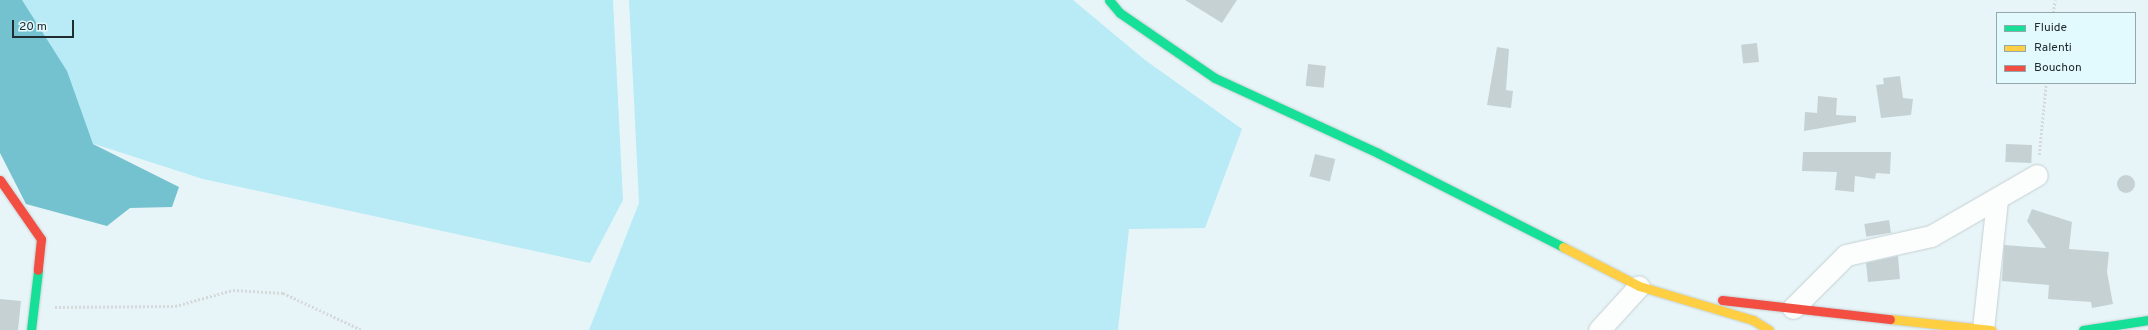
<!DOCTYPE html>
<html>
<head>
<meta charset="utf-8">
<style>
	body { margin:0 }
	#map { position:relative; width:2148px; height:330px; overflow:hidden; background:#e8f5f8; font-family:Overpass,sans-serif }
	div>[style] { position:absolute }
	.green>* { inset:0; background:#b8ebf5 }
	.water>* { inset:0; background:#74c2d0 }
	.building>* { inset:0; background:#c6d1d4; transform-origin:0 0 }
	.round { border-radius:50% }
	.path>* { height:2.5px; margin-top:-1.25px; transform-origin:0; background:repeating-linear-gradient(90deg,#d5d9d9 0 2px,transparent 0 4px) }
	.roads { filter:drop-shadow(0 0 1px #c5d0d2) drop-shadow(0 0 1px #c5d0d2) }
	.street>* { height:21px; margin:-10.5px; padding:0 10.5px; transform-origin:10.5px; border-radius:10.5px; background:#fcfefe }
	.fast>* { height:9px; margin:-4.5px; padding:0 4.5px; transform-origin:4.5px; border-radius:4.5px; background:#16e098 }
	.slow>* { height:9px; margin:-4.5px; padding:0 4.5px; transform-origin:4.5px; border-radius:4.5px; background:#ffcf43 }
	.jam>* { height:9px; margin:-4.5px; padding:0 4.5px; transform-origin:4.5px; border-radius:4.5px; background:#f24e42 }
	span { translate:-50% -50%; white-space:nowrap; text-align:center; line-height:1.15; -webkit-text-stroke:3.5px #e2f9fe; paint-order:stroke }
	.legend { position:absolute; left:1996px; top:12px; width:140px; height:72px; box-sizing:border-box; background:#e2f9fe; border:1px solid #95a7ab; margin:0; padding:5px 7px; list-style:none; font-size:12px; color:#212c2f }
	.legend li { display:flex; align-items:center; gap:8px; height:20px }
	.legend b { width:20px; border:1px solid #95a7ab }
	.scale { position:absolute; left:12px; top:20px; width:62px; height:18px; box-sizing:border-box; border:2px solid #212c2f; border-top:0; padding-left:5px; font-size:12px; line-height:14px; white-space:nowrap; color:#212c2f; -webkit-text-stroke:3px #e2f9fe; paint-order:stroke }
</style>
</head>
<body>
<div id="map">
	<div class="green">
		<div style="clip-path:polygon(0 0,613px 0,623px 200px,590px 263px,203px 179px,85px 141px)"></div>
		<div style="clip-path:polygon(629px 0,1073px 0,1145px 60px,1242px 129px,1205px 228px,1129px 229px,1118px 330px,589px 330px,639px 203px)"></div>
	</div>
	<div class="water">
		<div style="clip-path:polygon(0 0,22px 0,67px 71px,93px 144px,179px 187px,172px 207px,130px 208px,107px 226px,26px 204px,0 153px)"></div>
	</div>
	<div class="building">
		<div style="clip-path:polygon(1185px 0,1237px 0,1222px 23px)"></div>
		<div style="left:1757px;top:43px;width:19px;height:16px;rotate:84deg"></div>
		<div style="clip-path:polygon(1497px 47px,1509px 49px,1506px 90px,1513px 91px,1511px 108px,1487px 105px)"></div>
		<div style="left:1308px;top:64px;width:18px;height:22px;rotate:6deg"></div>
		<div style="clip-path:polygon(1900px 76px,1903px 98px,1913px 99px,1911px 115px,1881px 118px,1876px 85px,1884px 84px,1883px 78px)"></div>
		<div style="clip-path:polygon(1818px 96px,1837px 98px,1836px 115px,1856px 116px,1856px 122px,1804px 131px,1805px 112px,1817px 113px)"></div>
		<div style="left:2006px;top:144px;width:26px;height:18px;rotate:2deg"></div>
		<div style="clip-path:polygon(1803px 152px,1891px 152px,1890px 174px,1876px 173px,1875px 179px,1855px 176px,1854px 192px,1835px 190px,1837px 172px,1802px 171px)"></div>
		<div style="left:1315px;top:154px;width:21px;height:23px;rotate:14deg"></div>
		<div class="round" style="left:2117px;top:175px;width:18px;height:18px"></div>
		<div style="clip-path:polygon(2032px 209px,2072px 222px,2069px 249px,2109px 252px,2107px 272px,2113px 304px,2092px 308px,2091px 302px,2048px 299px,2049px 285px,2002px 281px,2004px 245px,2046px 248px,2027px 221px)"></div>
		<div style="left:1889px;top:220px;width:13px;height:25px;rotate:81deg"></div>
		<div style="clip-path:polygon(1898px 256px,1900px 279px,1868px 282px,1866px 263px)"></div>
		<div style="clip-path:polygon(0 299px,21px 301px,18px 330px,0 330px)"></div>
	</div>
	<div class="path">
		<div style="left:2053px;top:13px;width:13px;rotate:-81deg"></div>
		<div style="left:2039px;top:155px;width:72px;rotate:-84.4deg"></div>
		<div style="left:55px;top:307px;width:120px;rotate:-0.5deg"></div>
		<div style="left:175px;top:306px;width:60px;rotate:-15.4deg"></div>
		<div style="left:233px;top:290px;width:50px;rotate:3.4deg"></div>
		<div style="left:283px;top:293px;width:87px;rotate:25.1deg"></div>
	</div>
	<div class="roads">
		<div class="street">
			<div style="left:1793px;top:308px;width:75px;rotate:-45deg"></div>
			<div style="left:1846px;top:255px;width:87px;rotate:-12.6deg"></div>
			<div style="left:1931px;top:236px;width:122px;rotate:-29.9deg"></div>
			<div style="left:1983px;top:329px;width:129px;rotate:-83.8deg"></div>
			<div style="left:1599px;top:330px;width:59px;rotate:-47.7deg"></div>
		</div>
		<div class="fast">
			<div style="left:1109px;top:0;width:17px;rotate:50deg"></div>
			<div style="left:1120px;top:13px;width:115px;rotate:34.4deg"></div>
			<div style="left:1215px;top:78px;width:179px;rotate:24.7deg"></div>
			<div style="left:1378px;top:153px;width:208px;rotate:26.9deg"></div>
			<div style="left:31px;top:330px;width:60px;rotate:-83.3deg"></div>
			<div style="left:2083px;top:330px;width:66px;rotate:-8.7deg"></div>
		</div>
		<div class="slow">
			<div style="left:1563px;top:247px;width:85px;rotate:27.2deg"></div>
			<div style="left:1639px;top:286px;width:119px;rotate:16.6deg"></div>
			<div style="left:1753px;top:320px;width:19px;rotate:32deg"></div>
			<div style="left:1890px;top:319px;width:102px;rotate:6.2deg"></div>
		</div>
		<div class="jam">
			<div style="left:0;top:180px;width:72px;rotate:55.2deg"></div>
			<div style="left:41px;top:239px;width:31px;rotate:96deg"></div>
			<div style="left:1722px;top:300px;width:169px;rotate:6.5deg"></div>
		</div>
	</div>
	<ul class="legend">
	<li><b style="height:5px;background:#16e098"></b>Fluide</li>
	<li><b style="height:5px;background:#ffcf43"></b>Ralenti</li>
	<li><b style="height:5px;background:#f24e42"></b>Bouchon</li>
	</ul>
	<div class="scale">20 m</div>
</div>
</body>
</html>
